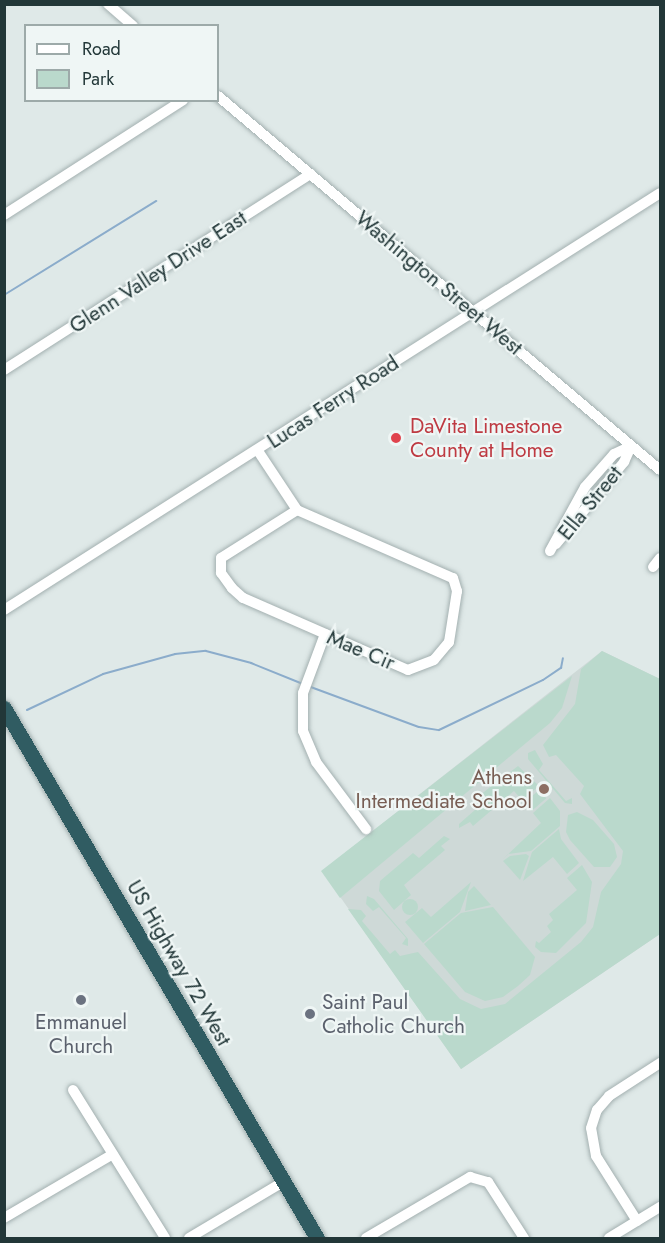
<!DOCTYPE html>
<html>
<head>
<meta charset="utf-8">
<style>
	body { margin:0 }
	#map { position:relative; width:665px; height:1243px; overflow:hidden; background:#dfe9e8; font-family:Jost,sans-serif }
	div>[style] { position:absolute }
	.built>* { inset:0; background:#ced9d7 }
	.green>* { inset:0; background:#bad9cc; transform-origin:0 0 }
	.round { border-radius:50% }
	.stream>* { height:2px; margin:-1px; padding:0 1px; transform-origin:1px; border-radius:1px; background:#8baccb }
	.roads { filter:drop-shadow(0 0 2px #a3b0b0) drop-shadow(0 0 2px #a3b0b0) }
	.minor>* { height:10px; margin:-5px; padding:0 5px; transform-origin:5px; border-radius:5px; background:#fff }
	.highway>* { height:15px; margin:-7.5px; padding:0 7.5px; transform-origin:7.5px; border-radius:7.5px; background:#305c62 }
	.dots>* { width:16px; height:16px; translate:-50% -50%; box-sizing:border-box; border:3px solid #eff6f5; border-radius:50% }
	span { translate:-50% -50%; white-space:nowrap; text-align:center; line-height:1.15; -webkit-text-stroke:4.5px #eff6f5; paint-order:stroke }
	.street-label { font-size:21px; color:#223738 }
	.health-label { font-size:21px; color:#be3a42 }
	.left { translate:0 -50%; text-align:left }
	.education-label { font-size:21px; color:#785e54 }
	.right { translate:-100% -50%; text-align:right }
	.worship-label { font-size:21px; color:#5b616d }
	.frame { position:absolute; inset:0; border:6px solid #223738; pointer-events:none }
	.legend { position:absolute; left:24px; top:24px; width:195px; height:78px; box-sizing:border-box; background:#eff6f5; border:2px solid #9daaa9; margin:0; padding:8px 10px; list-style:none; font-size:18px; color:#223738 }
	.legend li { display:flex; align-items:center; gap:12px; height:30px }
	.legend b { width:30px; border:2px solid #9daaa9 }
</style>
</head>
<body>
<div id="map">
	<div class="built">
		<div style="clip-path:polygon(602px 651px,660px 679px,660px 934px,461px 1069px,322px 871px)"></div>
	</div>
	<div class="green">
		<div style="clip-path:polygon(602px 651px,660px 679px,660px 934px,461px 1069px,348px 909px,361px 910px,366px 916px,362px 921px,390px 954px,395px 950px,400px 956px,418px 952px,460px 999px,481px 1009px,505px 1004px,581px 942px,593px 927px,601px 892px,621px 864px,623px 851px,580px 794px,584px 786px,556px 755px,549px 757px,543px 745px,575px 704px,581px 669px)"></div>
		<div style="clip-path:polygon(572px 676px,562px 708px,550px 723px,340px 898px,321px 871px)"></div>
		<div style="clip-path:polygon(535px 750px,543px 764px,539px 770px,566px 801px,572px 798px,572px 804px,565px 803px,528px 759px,528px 753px)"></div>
		<div style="clip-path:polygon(518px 766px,539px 786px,522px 800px,514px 791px,473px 826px,470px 822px,459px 828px,459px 824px,484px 802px,480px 795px)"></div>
		<div style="left:539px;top:790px;width:11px;height:19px;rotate:49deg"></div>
		<div style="clip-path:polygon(550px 798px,560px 811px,560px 826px,531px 851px,508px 854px,502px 860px,541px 823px,533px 813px)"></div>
		<div style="clip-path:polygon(577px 812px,593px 820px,614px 844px,617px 857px,610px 867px,594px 867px,570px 840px,566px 832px,568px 815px)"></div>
		<div style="clip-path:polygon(559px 829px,561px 839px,579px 863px,567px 874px,553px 857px,523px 881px,532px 852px)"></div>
		<div style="clip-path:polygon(444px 836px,450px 839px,441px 846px,445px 850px,404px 885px,411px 895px,394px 910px,379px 891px,380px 881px,413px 853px,419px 858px)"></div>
		<div style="clip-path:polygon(526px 854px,529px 856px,520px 880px,503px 861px,510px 856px)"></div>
		<div style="clip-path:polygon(582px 865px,592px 882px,586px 923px,556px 953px,541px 952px,535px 947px,536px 941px,539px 943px,551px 932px,547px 926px,553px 920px,549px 914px,577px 890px,567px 878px)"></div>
		<div style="clip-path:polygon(471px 882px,460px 912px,423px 943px,405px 922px,422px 908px,431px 917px)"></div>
		<div style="clip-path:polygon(474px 886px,491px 905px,465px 911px,468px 892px)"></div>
		<div style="clip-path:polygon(367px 896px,374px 899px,408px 939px,408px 946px,402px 944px,406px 938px,379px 907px,373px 911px,366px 904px)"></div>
		<div class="round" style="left:402px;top:899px;width:16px;height:16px"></div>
		<div style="clip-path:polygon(493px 907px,535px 957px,530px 975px,518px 986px,503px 997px,485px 1001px,465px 992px,424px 944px,461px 913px)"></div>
	</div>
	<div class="stream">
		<div style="left:4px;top:295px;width:179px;rotate:-31.7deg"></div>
		<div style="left:308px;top:686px;width:118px;rotate:20.3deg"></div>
		<div style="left:419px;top:727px;width:20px;rotate:9deg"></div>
		<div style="left:439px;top:730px;width:115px;rotate:-25.7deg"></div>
		<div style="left:543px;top:680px;width:22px;rotate:-34deg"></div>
		<div style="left:561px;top:668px;width:10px;rotate:-79deg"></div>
		<div style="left:27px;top:710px;width:84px;rotate:-25.3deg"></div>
		<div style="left:103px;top:674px;width:75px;rotate:-15.5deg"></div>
		<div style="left:175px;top:654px;width:31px;rotate:-6deg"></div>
		<div style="left:206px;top:651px;width:47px;rotate:14.9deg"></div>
		<div style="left:251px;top:663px;width:56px;rotate:22deg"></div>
	</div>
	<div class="roads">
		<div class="minor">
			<div style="left:108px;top:4px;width:33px;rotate:41deg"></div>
			<div style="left:218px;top:96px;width:579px;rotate:40.24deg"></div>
			<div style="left:4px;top:215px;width:213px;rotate:-32.7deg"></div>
			<div style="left:4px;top:370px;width:364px;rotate:-32.6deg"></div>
			<div style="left:258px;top:451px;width:71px;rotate:56.5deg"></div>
			<div style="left:297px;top:510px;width:170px;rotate:23.6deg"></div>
			<div style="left:453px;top:578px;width:14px;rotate:73deg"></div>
			<div style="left:457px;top:591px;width:52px;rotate:98.9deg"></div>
			<div style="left:449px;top:642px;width:23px;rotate:130deg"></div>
			<div style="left:434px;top:660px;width:28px;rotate:159deg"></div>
			<div style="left:408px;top:670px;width:180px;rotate:-156.4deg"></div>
			<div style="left:243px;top:598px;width:15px;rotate:-138deg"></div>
			<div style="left:232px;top:588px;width:19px;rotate:-126deg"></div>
			<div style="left:221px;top:573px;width:15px;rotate:-90deg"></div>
			<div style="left:221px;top:558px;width:90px;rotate:-32.3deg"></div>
			<div style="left:556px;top:544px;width:107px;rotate:-50.3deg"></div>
			<div style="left:624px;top:462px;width:17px;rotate:-66deg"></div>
			<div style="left:550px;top:551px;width:73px;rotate:-61.3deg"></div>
			<div style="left:585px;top:487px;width:44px;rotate:-48.7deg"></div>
			<div style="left:614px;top:454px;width:19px;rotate:-25deg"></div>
			<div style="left:653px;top:567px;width:11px;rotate:-52deg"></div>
			<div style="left:4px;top:610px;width:777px;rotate:-32.44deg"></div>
			<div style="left:325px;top:634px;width:63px;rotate:110.4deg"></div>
			<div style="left:303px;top:693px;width:38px;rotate:90deg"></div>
			<div style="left:303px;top:731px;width:34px;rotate:67deg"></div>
			<div style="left:316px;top:762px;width:84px;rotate:53.3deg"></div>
			<div style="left:73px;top:1090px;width:174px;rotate:58.1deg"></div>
			<div style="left:4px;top:1218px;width:126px;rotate:-30.4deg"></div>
			<div style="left:637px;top:1221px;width:77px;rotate:-122.2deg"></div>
			<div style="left:596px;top:1156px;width:28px;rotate:-100deg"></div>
			<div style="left:591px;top:1128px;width:19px;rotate:-72deg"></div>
			<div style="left:597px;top:1110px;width:18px;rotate:-49deg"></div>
			<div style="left:609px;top:1096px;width:61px;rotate:-32.9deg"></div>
			<div style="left:189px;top:1238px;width:109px;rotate:-30.8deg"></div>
			<div style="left:366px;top:1238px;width:121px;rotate:-30.4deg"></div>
			<div style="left:470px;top:1177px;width:19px;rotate:16deg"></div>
			<div style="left:488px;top:1182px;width:67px;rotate:57.3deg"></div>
			<div style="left:609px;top:1238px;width:60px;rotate:-31.3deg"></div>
		</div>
		<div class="highway">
			<div style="left:4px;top:708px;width:616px;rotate:59.44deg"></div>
		</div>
	</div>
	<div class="dots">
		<div style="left:396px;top:438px;background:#e0444e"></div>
		<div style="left:544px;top:789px;background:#8d6e63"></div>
		<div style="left:81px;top:1000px;background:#6b7280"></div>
		<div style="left:310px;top:1014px;background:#6b7280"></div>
	</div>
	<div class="street-label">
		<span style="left:158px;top:272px;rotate:-33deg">Glenn Valley Drive East</span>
		<span style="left:439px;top:283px;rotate:40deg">Washington Street West</span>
		<span style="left:333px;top:402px;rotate:-33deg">Lucas Ferry Road</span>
		<span style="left:590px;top:503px;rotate:-51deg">Ella Street</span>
		<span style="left:361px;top:650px;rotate:23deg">Mae Cir</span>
		<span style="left:179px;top:963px;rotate:60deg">US Highway 72 West</span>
	</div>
	<div class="health-label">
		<span class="left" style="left:410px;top:438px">DaVita Limestone<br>County at Home</span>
	</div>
	<div class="education-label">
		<span class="right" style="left:532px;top:789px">Athens<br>Intermediate School</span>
	</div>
	<div class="worship-label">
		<span class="left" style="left:322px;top:1014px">Saint Paul<br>Catholic Church</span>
		<span style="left:81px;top:1034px">Emmanuel<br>Church</span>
	</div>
	<div class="frame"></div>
	<ul class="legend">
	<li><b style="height:8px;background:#fff"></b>Road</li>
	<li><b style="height:16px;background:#bad9cc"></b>Park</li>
	</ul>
</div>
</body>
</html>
